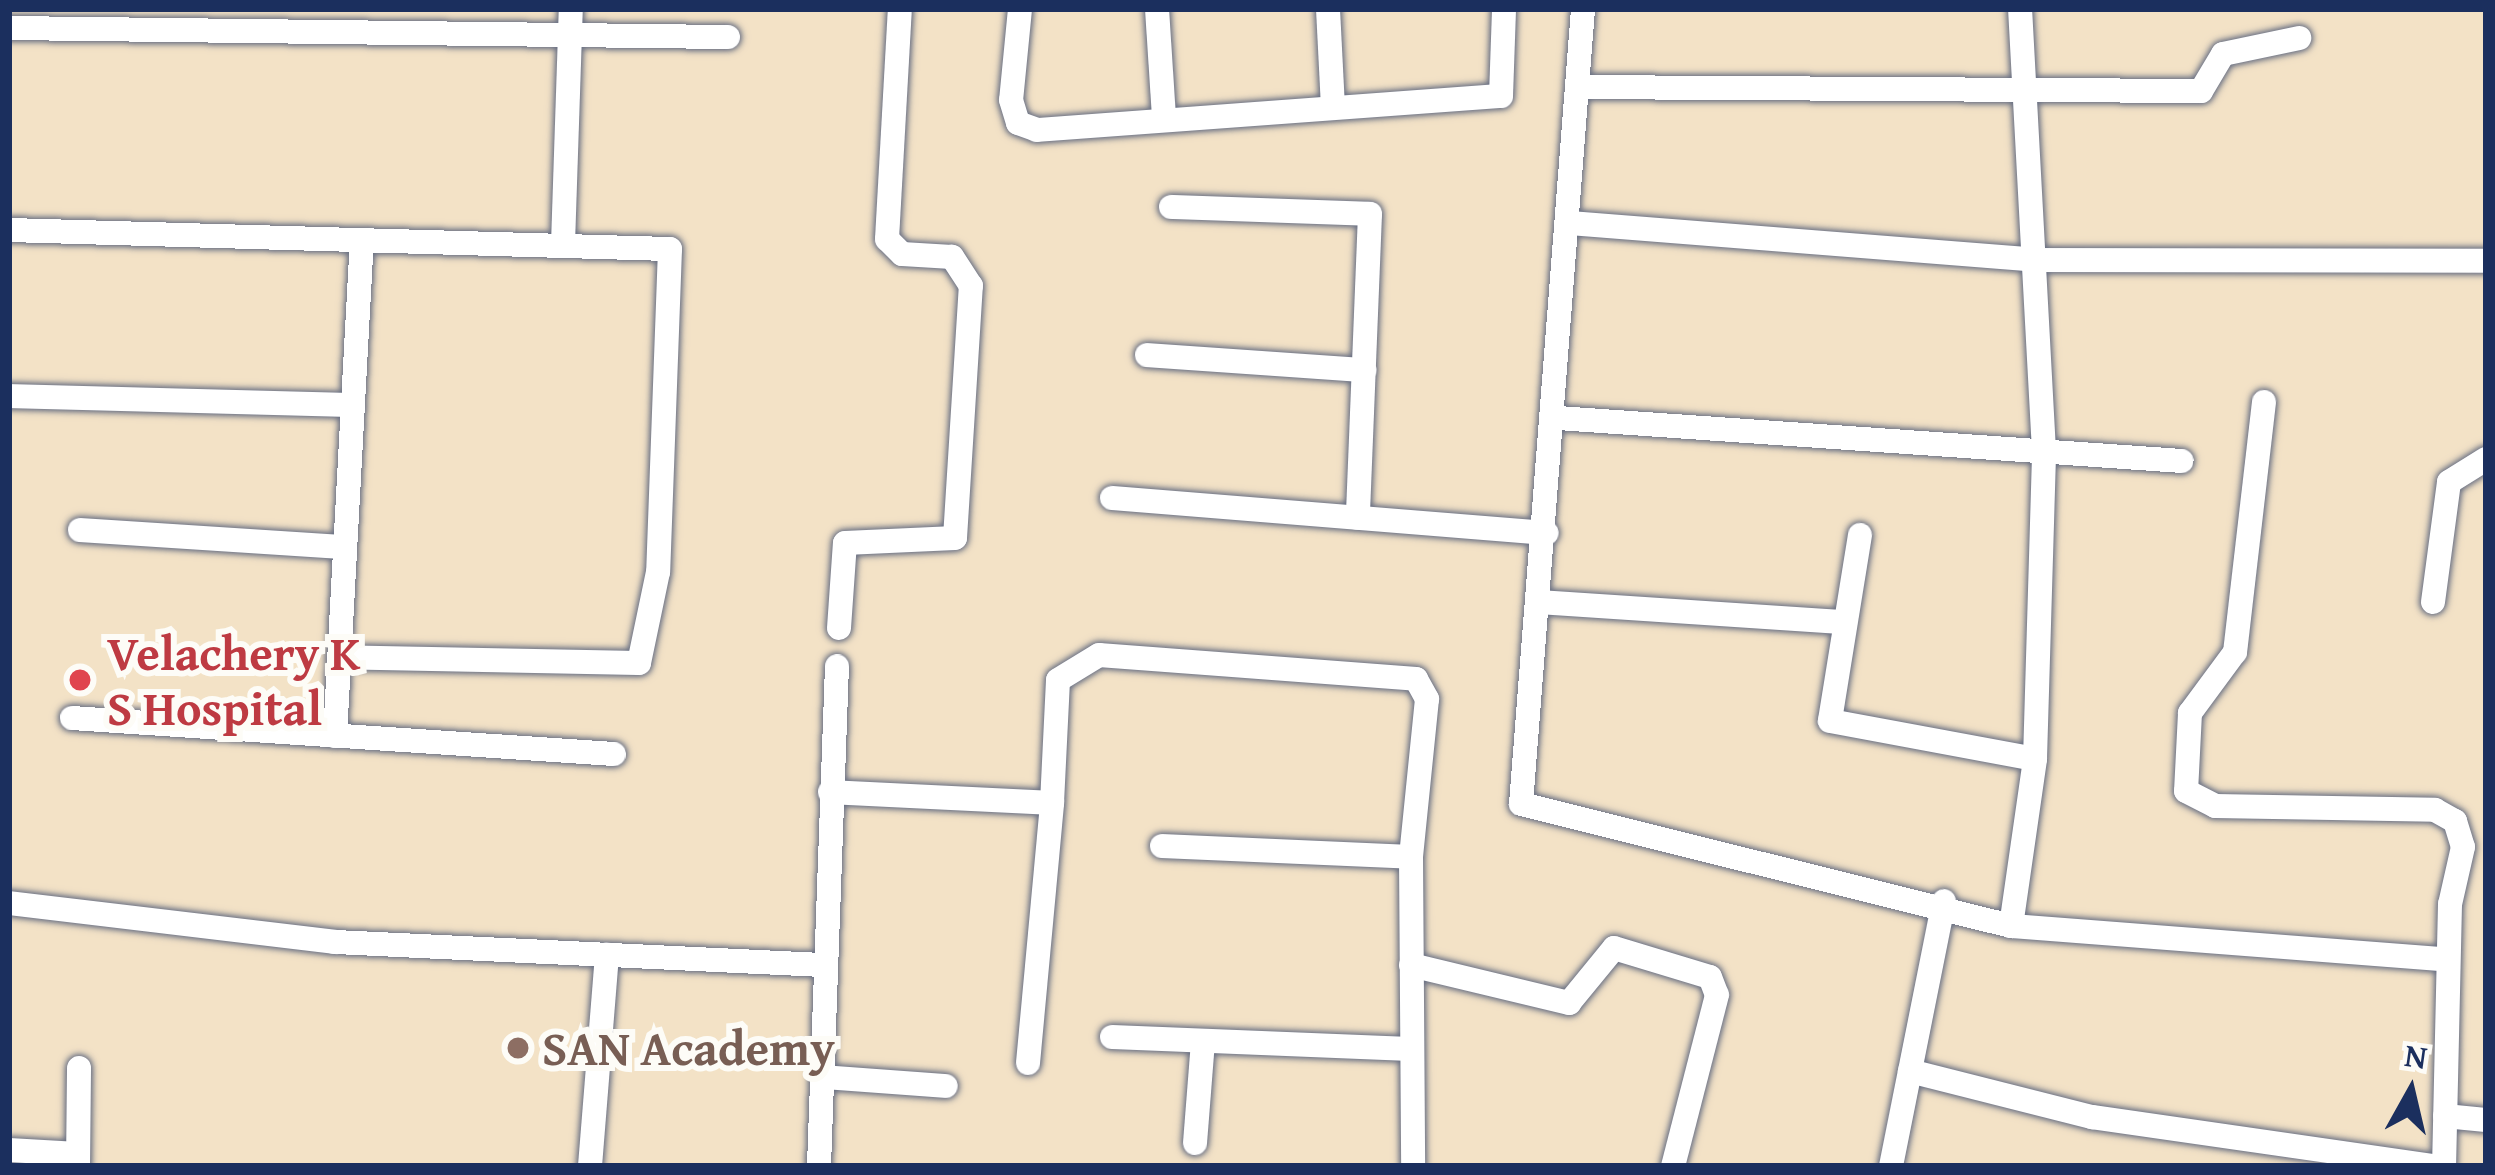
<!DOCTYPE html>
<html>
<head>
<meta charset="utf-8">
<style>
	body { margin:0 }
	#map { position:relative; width:2495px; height:1175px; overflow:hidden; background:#f3e2c6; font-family:"Gentium Book Plus",serif }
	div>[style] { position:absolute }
	.roads { filter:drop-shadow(0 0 3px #676e82) drop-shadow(0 0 3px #676e82) }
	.minor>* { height:24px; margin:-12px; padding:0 12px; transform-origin:12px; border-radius:12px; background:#fff }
	.dots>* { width:33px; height:33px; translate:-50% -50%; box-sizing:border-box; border:6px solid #fdfcf7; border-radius:50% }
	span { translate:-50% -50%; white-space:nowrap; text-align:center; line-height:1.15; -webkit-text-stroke:12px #fdfcf7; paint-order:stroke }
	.health-label { font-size:48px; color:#be3a42; font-weight:700 }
	.left { translate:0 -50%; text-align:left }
	.education-label { font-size:48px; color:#785e54; font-weight:700 }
	.frame { position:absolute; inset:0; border:12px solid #1b2f5e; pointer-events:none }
	.north { position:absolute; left:2351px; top:1031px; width:120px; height:120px; -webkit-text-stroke:9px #fdfcf7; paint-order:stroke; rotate:8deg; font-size:33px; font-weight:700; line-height:48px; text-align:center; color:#1b2f5e }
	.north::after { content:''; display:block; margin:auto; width:42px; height:54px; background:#1b2f5e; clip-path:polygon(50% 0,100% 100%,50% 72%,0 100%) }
</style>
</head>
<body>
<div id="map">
	<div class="roads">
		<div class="minor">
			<div style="left:1020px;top:9px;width:91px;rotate:95.6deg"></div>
			<div style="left:1011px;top:100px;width:24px;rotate:73deg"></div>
			<div style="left:1018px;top:123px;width:20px;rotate:20deg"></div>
			<div style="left:1037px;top:130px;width:465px;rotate:-4.2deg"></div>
			<div style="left:1501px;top:96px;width:87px;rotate:-88deg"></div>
			<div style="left:1157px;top:9px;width:108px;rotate:86.3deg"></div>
			<div style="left:1328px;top:9px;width:98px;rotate:87.1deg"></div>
			<div style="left:1583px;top:9px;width:797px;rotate:94.46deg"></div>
			<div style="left:1521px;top:804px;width:505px;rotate:13.98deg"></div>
			<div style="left:2011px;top:926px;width:438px;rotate:4.4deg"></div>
			<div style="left:9px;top:28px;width:719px;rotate:0.72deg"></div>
			<div style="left:1577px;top:87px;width:624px;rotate:0.37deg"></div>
			<div style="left:2201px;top:91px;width:43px;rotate:-59.3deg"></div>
			<div style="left:2223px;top:54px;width:78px;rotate:-11.9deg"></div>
			<div style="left:1171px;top:207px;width:199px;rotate:2deg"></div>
			<div style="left:1370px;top:214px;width:304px;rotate:92.3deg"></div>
			<div style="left:1569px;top:223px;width:469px;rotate:4.5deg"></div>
			<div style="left:2037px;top:260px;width:449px;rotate:0.1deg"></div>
			<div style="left:9px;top:230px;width:661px;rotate:1.65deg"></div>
			<div style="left:670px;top:249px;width:323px;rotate:92.1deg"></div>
			<div style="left:658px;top:572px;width:93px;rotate:101.8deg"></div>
			<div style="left:639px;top:663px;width:299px;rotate:-178.9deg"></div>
			<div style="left:563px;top:244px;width:235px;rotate:-88.1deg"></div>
			<div style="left:1147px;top:355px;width:218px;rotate:4deg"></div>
			<div style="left:9px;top:396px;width:339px;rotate:1.5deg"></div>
			<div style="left:2264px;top:402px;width:252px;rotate:96.6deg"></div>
			<div style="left:2235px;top:652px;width:76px;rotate:126.4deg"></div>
			<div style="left:2190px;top:713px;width:78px;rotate:92.9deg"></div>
			<div style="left:2186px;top:791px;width:33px;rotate:27deg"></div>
			<div style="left:2215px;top:806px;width:220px;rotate:1deg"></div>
			<div style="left:2435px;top:810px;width:23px;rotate:29deg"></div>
			<div style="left:2455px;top:821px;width:27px;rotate:73deg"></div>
			<div style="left:2463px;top:847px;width:58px;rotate:102.8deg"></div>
			<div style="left:2450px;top:904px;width:262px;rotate:91.3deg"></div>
			<div style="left:1558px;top:418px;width:625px;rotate:3.94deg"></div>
			<div style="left:1112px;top:498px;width:436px;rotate:4.6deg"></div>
			<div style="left:80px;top:530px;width:262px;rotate:3.7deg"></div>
			<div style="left:1860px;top:535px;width:188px;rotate:99.2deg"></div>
			<div style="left:1830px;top:721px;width:208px;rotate:10.5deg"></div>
			<div style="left:1539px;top:602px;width:306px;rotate:3.8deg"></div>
			<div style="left:2433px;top:602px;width:121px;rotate:-82.4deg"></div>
			<div style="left:2449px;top:482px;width:44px;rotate:-31.9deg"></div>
			<div style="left:839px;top:628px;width:85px;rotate:-86deg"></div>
			<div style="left:845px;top:543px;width:110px;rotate:-2.6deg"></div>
			<div style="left:955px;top:538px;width:253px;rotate:-86.4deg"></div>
			<div style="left:971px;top:286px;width:35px;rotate:-123deg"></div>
			<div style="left:952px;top:257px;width:50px;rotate:-176.6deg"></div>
			<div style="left:902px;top:254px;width:21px;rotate:-135deg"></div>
			<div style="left:887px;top:239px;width:230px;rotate:-86.8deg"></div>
			<div style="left:72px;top:718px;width:543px;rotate:3.8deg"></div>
			<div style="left:335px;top:736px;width:496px;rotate:-86.9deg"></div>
			<div style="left:830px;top:792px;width:222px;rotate:2.8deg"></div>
			<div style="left:1052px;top:803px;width:123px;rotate:-87.2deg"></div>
			<div style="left:1058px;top:680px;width:48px;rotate:-31.4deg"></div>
			<div style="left:1099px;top:655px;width:318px;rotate:4.3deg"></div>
			<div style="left:1416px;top:679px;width:23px;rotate:61deg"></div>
			<div style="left:1427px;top:699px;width:159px;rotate:95.8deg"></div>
			<div style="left:1411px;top:857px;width:309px;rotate:89.6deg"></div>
			<div style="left:1162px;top:846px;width:249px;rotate:2.5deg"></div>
			<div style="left:9px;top:903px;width:328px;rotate:6.8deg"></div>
			<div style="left:335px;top:942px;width:489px;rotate:2.7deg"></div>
			<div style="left:2011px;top:926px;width:169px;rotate:-81.8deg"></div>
			<div style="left:2035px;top:759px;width:308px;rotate:-88.3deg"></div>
			<div style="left:2044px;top:451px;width:443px;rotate:-93.1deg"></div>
			<div style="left:1411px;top:965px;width:163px;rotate:13.5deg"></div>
			<div style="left:1569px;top:1003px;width:71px;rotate:-50.7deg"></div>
			<div style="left:1614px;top:948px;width:100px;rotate:16.8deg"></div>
			<div style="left:1710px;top:977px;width:19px;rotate:69deg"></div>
			<div style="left:1717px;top:995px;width:177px;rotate:104.4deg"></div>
			<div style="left:1112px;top:1037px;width:299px;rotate:2.3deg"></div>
			<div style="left:1028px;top:1063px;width:261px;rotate:-84.7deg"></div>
			<div style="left:1910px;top:1071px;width:188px;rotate:14.2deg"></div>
			<div style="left:2092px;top:1117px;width:345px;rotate:8.2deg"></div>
			<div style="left:823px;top:1077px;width:123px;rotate:4.2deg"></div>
			<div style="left:2445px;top:1116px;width:41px;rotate:5.6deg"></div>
			<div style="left:1195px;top:1143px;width:101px;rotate:-85.5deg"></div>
			<div style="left:9px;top:1150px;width:69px;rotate:3.3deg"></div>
			<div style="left:78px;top:1166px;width:98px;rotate:-89.4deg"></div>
			<div style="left:590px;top:1166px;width:212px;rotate:-85.4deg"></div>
			<div style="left:819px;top:1166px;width:500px;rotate:-87.94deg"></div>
			<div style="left:1891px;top:1166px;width:270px;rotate:-78.7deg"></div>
		</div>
	</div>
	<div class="dots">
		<div style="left:80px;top:680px;background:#e0444e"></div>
		<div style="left:518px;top:1048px;background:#8d6e63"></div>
	</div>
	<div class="health-label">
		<span class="left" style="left:107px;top:680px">Velachery K<br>S Hospital</span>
	</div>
	<div class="education-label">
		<span class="left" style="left:542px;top:1048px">SAN Academy</span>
	</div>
	<div class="frame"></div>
	<div class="north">N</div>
</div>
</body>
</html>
